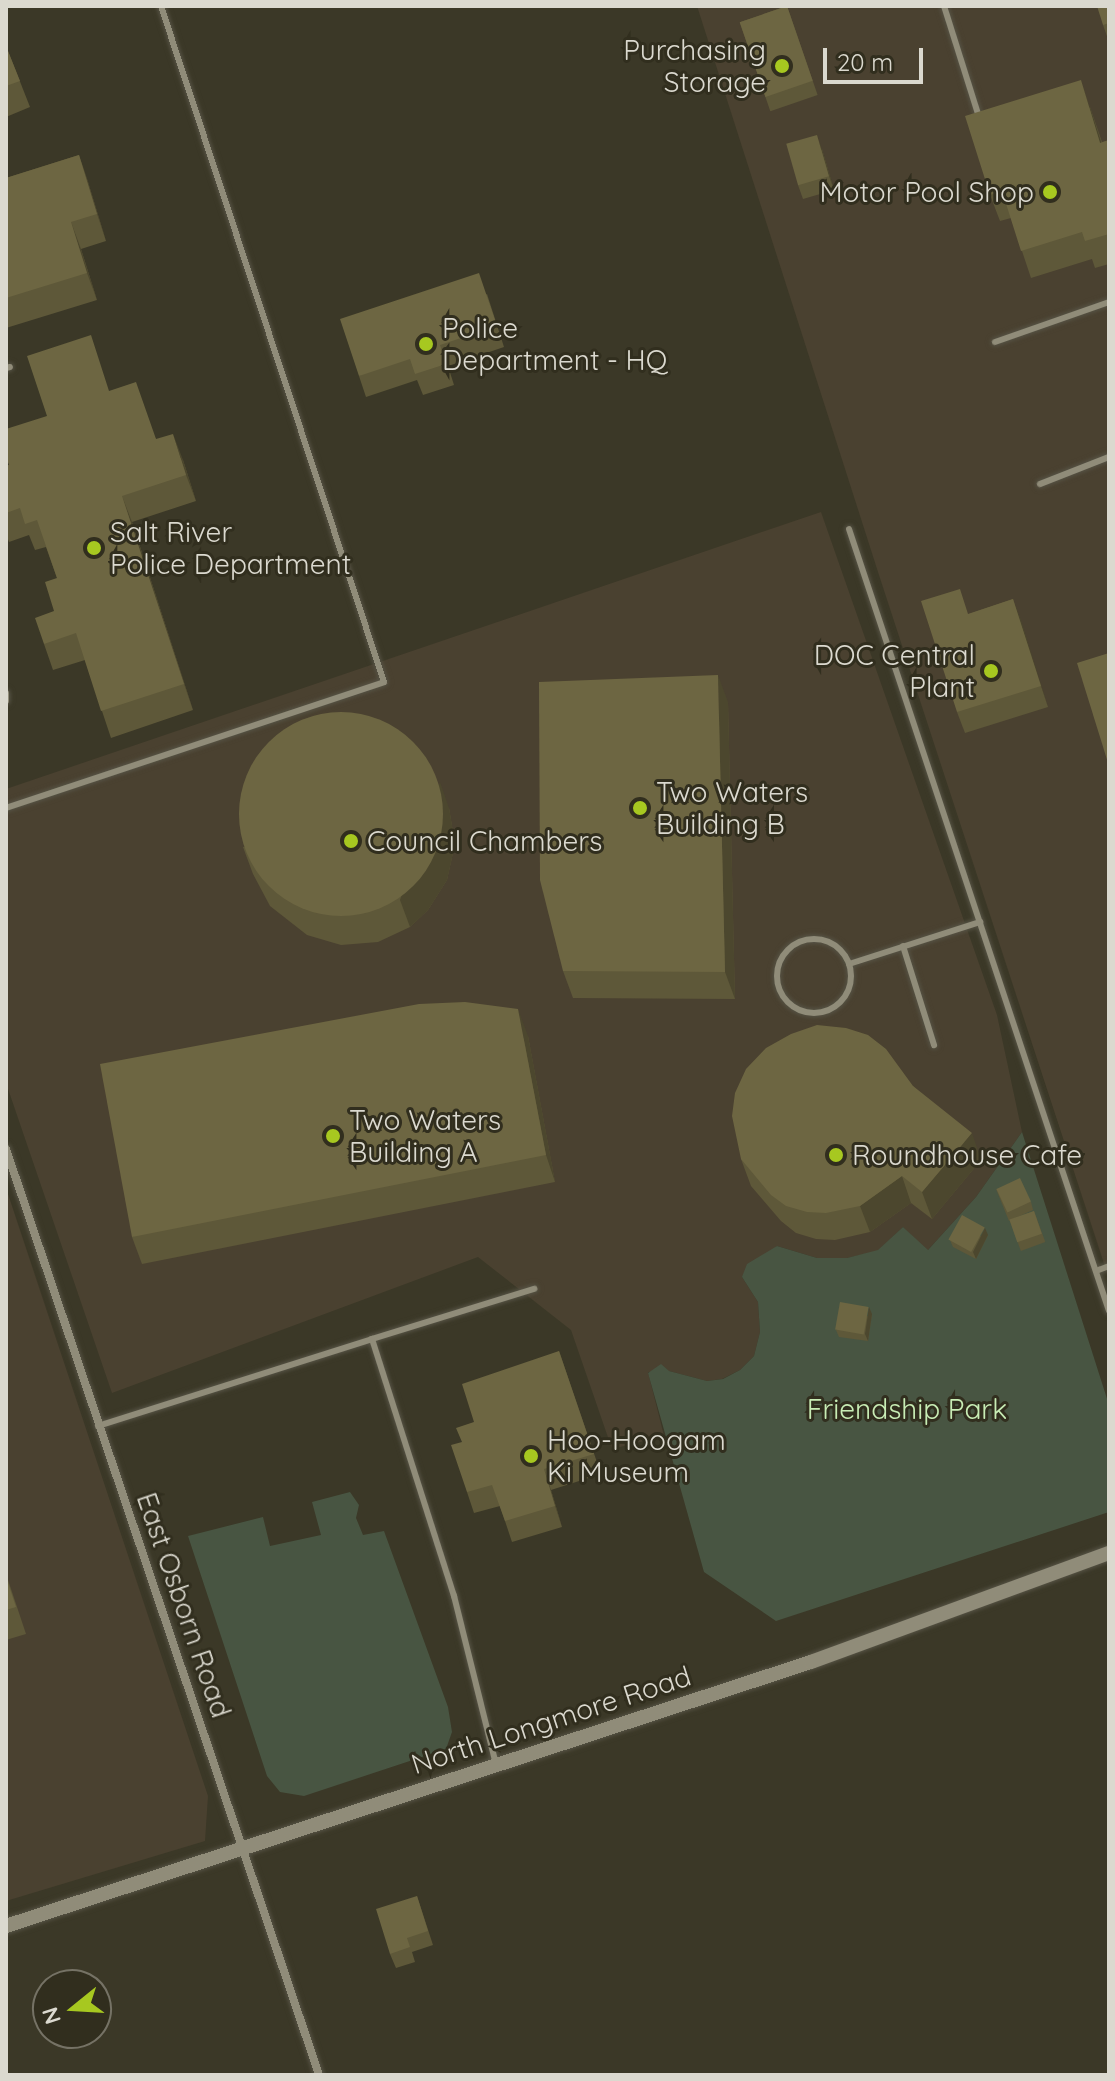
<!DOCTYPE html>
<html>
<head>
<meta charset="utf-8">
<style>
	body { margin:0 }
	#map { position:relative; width:1115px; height:2081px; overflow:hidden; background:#3b3827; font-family:Quicksand,sans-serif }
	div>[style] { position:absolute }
	.commercial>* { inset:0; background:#4a4130 }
	.green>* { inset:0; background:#485542 }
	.roads { filter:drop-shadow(0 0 2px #565345) drop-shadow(0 0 2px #565345) }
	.service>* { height:6px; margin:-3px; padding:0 3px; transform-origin:3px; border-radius:3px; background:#908c79 }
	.service>.ring { margin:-3px; padding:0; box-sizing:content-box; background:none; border:6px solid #908c79; border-radius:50% }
	.minor>* { height:8px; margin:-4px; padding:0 4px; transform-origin:4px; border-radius:4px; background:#908c79 }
	.tertiary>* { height:14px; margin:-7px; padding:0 7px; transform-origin:7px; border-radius:7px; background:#908c79 }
	.wall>* { inset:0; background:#5e5839; transform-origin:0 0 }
	.shaded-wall>* { inset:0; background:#4c472e }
	.building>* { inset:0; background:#6d6642; transform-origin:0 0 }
	.round { border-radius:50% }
	.dots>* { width:22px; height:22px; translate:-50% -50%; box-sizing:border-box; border:4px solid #312e1e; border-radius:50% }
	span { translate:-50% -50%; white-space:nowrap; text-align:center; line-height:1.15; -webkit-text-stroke:6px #312e1e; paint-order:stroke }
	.poi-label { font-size:28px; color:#dbd9cf }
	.right { translate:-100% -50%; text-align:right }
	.left { translate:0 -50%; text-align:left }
	.park-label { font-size:28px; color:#c8edb5 }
	.street-label { font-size:28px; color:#dbd9cf }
	.frame { position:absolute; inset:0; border:8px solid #dbd9cf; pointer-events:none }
	.north { position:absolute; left:32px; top:1969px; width:80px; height:80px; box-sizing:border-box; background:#312e1e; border:2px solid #757265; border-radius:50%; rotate:252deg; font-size:22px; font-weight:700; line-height:32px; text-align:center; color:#dbd9cf }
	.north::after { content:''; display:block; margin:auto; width:28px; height:36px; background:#a7c820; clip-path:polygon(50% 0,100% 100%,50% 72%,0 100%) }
	.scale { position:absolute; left:823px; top:48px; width:100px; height:36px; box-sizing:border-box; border:4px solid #dbd9cf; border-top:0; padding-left:10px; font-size:24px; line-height:28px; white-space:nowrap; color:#dbd9cf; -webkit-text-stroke:6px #312e1e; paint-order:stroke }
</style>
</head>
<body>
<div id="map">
	<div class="commercial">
		<div style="clip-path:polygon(697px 6px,1109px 6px,1109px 1279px,878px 572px)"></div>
		<div style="clip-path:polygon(821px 512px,997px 1015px,1022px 1132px,976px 1197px,927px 1251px,903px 1227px,878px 1251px,847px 1258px,817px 1258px,777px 1246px,742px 1277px,758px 1302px,760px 1332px,754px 1356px,740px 1370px,722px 1379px,707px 1381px,669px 1371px,648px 1372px,664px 1436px,612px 1449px,571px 1330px,478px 1257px,112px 1393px,6px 1083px,6px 789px)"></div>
		<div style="clip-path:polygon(6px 1188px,208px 1796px,205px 1841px,6px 1901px)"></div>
	</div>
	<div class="green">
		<div style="clip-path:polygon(1022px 1132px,1109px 1405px,1109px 1512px,776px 1621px,704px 1572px,648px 1373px,661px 1364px,669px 1371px,707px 1381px,723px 1379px,740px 1370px,754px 1356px,760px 1332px,758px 1302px,742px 1277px,747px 1264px,777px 1246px,817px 1258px,847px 1258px,878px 1250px,903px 1227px,928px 1250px,976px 1197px)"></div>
		<div style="clip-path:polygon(350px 1492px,359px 1505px,356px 1518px,363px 1535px,384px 1531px,448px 1707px,452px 1732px,446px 1749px,304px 1796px,280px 1792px,267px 1776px,188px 1536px,263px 1517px,270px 1546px,321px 1535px,312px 1502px)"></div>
	</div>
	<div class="roads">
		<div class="service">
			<div style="left:944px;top:6px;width:113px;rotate:72.5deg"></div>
			<div style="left:995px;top:342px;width:121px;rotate:-19.3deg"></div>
			<div style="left:6px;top:368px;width:4px;rotate:-14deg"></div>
			<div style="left:1040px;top:484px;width:74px;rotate:-21.4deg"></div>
			<div style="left:849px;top:529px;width:824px;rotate:71.61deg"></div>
			<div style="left:6px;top:693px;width:8px;rotate:90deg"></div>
			<div style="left:6px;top:808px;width:398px;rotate:-18.4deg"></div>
			<div style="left:384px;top:682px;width:712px;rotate:-108.26deg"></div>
			<div class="ring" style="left:777px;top:939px;width:68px;height:68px"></div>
			<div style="left:903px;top:946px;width:104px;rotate:72.6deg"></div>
			<div style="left:849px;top:964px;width:138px;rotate:-17.8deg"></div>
			<div style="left:1096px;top:1271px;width:14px;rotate:-21deg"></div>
			<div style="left:372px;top:1339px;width:170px;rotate:-17.2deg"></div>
			<div style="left:98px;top:1426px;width:287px;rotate:-17.6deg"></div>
			<div style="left:372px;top:1339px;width:270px;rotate:72.3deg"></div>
			<div style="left:454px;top:1596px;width:174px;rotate:76deg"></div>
		</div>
		<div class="minor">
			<div style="left:6px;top:1149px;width:977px;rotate:71.32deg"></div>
		</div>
		<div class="tertiary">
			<div style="left:6px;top:1926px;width:847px;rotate:-18.16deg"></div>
			<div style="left:811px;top:1662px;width:317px;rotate:-20.1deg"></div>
		</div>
	</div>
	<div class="wall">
		<div style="left:787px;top:6px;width:94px;height:50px;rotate:71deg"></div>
		<div style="clip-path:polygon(1109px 6px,1109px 39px,1108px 39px,1103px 25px)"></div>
		<div style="clip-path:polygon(6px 46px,30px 107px,6px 117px)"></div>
		<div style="clip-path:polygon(1090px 107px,1102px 142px,1109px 140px,1109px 264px,1095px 268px,1092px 259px,1031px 278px,1011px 218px,1000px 221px,990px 195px)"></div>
		<div style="clip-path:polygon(822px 149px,834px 190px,803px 199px,798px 185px)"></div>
		<div style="clip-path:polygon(79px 155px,88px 182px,106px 241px,81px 249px,97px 300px,6px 328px,6px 178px)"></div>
		<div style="clip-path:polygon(487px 294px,504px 347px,448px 366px,454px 385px,423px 395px,417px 380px,366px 397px,359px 376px)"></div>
		<div style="clip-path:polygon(110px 391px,156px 439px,183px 460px,196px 501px,132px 522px,193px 710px,111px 738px,85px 660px,53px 670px,44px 644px,54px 611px,57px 578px,46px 547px,35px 550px,29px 535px,9px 542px,6px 534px,6px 466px,9px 465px,47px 416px)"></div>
		<div style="clip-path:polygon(1013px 599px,1048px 707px,965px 733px,957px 712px,969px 614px)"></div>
		<div style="clip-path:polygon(728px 702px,735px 999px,573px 998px,563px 971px)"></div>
		<div style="clip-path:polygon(449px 808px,455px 844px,447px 880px,428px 910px,410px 927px,378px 942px,341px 945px,307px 935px,270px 906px,253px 874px,243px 847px)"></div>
		<div style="clip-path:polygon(528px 1036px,555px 1182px,142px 1264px,132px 1237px)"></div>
		<div style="clip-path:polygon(913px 1086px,981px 1160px,932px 1219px,911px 1203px,870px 1232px,835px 1240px,816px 1239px,796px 1233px,781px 1221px,751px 1186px,741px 1159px)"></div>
		<div style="clip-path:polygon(996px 1189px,1031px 1202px,1033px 1210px,1009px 1221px)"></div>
		<div style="left:1034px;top:1211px;width:33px;height:26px;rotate:70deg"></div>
		<div style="clip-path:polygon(988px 1235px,976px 1259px,953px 1247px,950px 1240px)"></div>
		<div style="clip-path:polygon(872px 1314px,868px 1341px,839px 1337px,836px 1330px)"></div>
		<div style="clip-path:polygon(559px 1351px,601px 1474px,551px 1490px,562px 1527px,512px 1542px,500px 1506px,474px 1513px,467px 1492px,462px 1442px,474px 1422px)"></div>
		<div style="clip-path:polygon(6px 1574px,26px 1634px,6px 1640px)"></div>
		<div style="clip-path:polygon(417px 1896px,433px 1945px,412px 1952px,415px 1962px,396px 1968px,390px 1954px)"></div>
	</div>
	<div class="shaded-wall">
		<div style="clip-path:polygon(1081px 80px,1090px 107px,1109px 166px,1100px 143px)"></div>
		<div style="clip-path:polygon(817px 135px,822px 149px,834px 190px,829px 176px)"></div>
		<div style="clip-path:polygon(79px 155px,88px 182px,106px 241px,97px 214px)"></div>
		<div style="clip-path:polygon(71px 222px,81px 249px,97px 300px,87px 273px)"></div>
		<div style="clip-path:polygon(173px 434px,183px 460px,196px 501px,186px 475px)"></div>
		<div style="clip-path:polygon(122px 496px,132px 522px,193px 710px,184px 684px)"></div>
		<div style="clip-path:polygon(1013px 599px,1021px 620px,1048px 707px,1041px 686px)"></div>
		<div style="clip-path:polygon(718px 675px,728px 702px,735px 999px,725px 972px)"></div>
		<div style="clip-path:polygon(440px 782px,449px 808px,455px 844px,447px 880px,428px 910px,410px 927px,400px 900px)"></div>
		<div style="clip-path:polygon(518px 1009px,528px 1036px,555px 1182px,546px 1155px)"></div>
		<div style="clip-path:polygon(972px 1133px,981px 1160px,932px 1219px,922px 1192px)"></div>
		<div style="clip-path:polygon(902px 1176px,911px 1203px,870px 1232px,860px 1206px)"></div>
		<div style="clip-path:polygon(985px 1228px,988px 1235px,976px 1259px,973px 1252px)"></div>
		<div style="clip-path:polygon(869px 1307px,872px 1314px,868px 1341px,865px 1334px)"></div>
		<div style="clip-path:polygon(544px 1469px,551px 1490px,562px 1527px,555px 1506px)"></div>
	</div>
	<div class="building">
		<div style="left:787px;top:6px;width:79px;height:50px;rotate:71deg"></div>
		<div style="clip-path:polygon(1097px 6px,1109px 6px,1109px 23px,1103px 25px)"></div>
		<div style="clip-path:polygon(6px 46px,20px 81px,6px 86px)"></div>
		<div style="clip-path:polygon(1081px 80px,1100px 143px,1109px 140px,1109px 234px,1085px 241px,1082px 232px,1021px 251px,1002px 191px,990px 195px,965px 116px)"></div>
		<div style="left:817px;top:135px;width:43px;height:32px;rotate:74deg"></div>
		<div style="clip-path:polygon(79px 155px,97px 214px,71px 222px,87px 273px,6px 298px,6px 178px)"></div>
		<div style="clip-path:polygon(479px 273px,497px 326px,440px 345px,446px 364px,415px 374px,410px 359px,359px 376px,340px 319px)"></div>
		<div style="clip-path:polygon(91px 335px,109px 391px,136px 382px,156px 439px,173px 434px,186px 475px,122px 496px,184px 684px,101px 711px,76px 633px,44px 644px,35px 618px,54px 611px,45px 582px,57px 578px,37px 520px,25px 524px,20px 508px,6px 513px,6px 466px,9px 465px,6px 457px,6px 429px,47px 416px,27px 356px)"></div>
		<div style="clip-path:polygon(960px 589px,968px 614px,1013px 599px,1041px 686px,957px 712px,921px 601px)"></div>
		<div style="clip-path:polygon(1109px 653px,1109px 766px,1077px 663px)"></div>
		<div style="clip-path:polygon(718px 675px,725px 972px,563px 971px,540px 880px,539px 682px)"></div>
		<div class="round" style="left:239px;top:712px;width:204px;height:204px"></div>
		<div style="clip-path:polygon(465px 1002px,518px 1009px,546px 1155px,132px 1237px,100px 1064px,419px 1004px)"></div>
		<div style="clip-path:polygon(817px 1025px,846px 1028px,868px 1035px,886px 1049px,913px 1086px,972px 1133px,922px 1192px,902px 1176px,860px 1206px,826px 1213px,807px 1212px,786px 1206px,771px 1195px,741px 1159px,732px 1116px,735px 1093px,746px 1069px,766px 1048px,791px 1034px)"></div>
		<div style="left:1020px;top:1178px;width:26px;height:26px;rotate:65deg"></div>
		<div style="left:1034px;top:1211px;width:24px;height:26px;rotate:71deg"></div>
		<div style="left:962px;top:1215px;width:26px;height:28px;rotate:29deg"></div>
		<div style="left:840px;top:1302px;width:29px;height:28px;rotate:10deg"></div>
		<div style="clip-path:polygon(559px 1351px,594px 1454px,544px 1469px,555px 1506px,505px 1521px,492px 1485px,467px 1492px,451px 1445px,462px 1442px,456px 1428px,474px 1422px,462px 1384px)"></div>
		<div style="clip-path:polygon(6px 1577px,16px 1607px,6px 1610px)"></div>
		<div style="clip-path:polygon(417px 1896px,428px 1931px,407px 1938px,410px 1947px,390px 1954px,376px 1909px)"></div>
	</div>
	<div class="dots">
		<div style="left:782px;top:66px;background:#a7c820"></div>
		<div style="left:1050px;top:192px;background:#a7c820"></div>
		<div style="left:426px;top:344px;background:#a7c820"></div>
		<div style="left:94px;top:548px;background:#a7c820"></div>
		<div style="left:991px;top:671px;background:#a7c820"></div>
		<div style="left:640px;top:808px;background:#a7c820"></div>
		<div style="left:351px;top:841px;background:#a7c820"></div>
		<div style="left:333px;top:1136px;background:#a7c820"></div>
		<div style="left:836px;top:1155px;background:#a7c820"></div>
		<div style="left:531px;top:1456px;background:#a7c820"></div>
	</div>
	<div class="poi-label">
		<span class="right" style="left:766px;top:66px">Purchasing<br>Storage</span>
		<span class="right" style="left:1034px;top:192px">Motor Pool Shop</span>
		<span class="left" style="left:442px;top:344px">Police<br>Department - HQ</span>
		<span class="left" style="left:110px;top:548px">Salt River<br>Police Department</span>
		<span class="right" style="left:975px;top:671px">DOC Central<br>Plant</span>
		<span class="left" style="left:656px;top:808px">Two Waters<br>Building B</span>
		<span class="left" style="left:367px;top:841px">Council Chambers</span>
		<span class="left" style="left:349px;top:1136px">Two Waters<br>Building A</span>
		<span class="left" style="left:852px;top:1155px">Roundhouse Cafe</span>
		<span class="left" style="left:547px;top:1456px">Hoo-Hoogam<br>Ki Museum</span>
	</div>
	<div class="park-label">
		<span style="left:907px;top:1409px">Friendship Park</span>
	</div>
	<div class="street-label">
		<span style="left:184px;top:1605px;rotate:71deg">East Osborn Road</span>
		<span style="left:551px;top:1720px;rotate:-18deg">North Longmore Road</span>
	</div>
	<div class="frame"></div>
	<div class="north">N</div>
	<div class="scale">20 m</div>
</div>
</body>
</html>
